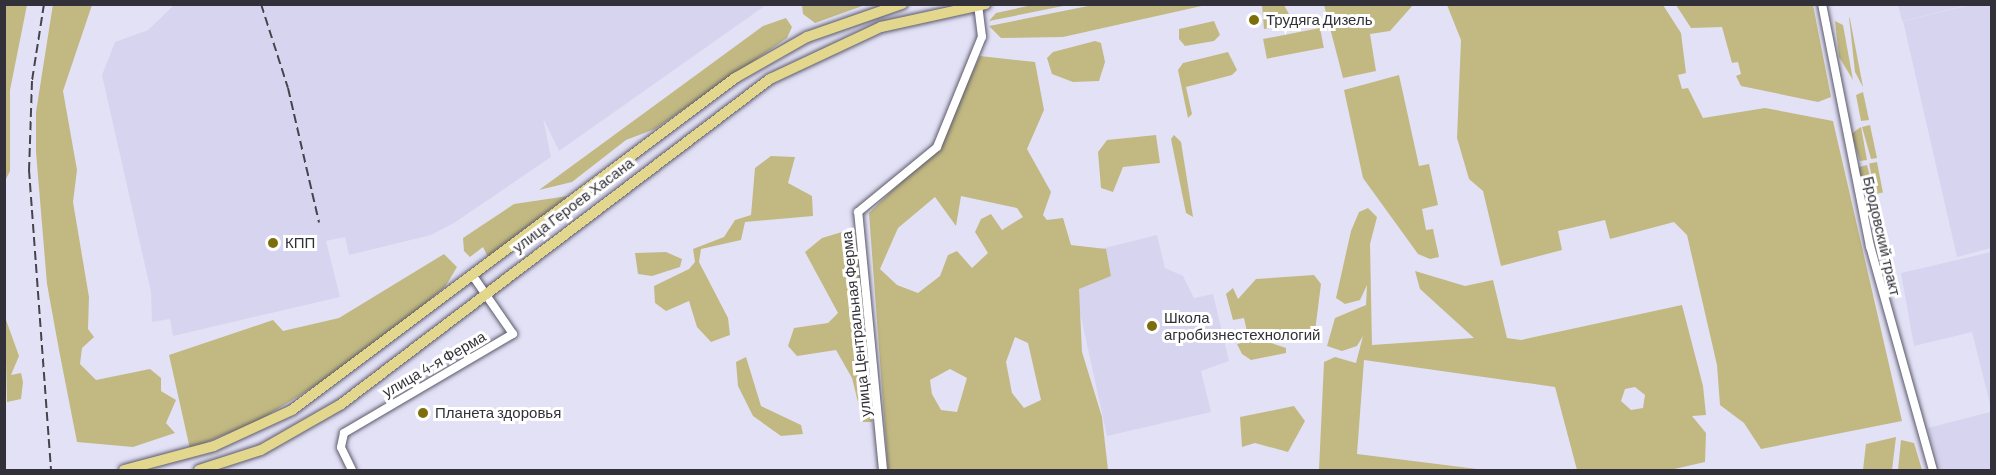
<!DOCTYPE html>
<html>
<head>
<meta charset="utf-8">
<style>
	body { margin:0 }
	#map { position:relative; width:1996px; height:475px; overflow:hidden; background:#e3e1f6; font-family:Barlow,sans-serif }
	div>[style] { position:absolute }
	.built>* { inset:0; background:#d7d4f0 }
	.green>* { inset:0; background:#c2b982; transform-origin:0 0 }
	.roads { filter:drop-shadow(0 0 2px #5b596a) drop-shadow(0 0 2px #5b596a) }
	.minor>* { height:8px; margin:-4px; padding:0 4px; transform-origin:4px; border-radius:4px; background:#fff }
	.major>* { height:10px; margin:-5px; padding:0 5px; transform-origin:5px; border-radius:5px; background:#e3d78e }
	.rail>* { height:2px; margin-top:-1px; transform-origin:0; background:repeating-linear-gradient(90deg,#45444d 0 9px,transparent 0 13.5px) }
	.dots>* { width:16px; height:16px; translate:-50% -50%; box-sizing:border-box; border:3px solid #fff; border-radius:50% }
	span { translate:-50% -50%; white-space:nowrap; text-align:center; line-height:1.15; -webkit-text-stroke:6px #fff; paint-order:stroke }
	.poi-label { font-size:15px; color:#323139 }
	.left { translate:0 -50%; text-align:left }
	.street-label { font-size:15px; color:#323139 }
	.frame { position:absolute; inset:0; border:6px solid #323139; pointer-events:none }
</style>
</head>
<body>
<div id="map">
	<div class="built">
		<div style="clip-path:polygon(1975px 4px,1991px 5px,1991px 248px,1957px 257px,1903px 21px)"></div>
		<div style="clip-path:polygon(174px 5px,174px 4px,766px 5px,559px 151px,543px 118px,551px 157px,454px 223px,431px 235px,349px 255px,345px 237px,326px 241px,340px 297px,173px 336px,170px 319px,152px 322px,151px 292px,102px 75px,115px 42px,148px 30px)"></div>
		<div style="clip-path:polygon(1898px 5px,1898px 4px,1968px 5px,1902px 21px)"></div>
		<div style="clip-path:polygon(1157px 235px,1165px 268px,1183px 276px,1194px 298px,1213px 294px,1229px 361px,1201px 371px,1211px 412px,1107px 436px,1068px 257px)"></div>
		<div style="clip-path:polygon(1991px 252px,1992px 252px,1991px 408px,1972px 332px,1914px 346px,1901px 273px)"></div>
		<div style="clip-path:polygon(1990px 412px,1991px 470px,1941px 470px,1928px 428px)"></div>
	</div>
	<div class="green">
		<div style="clip-path:polygon(5px 4px,27px 5px,10px 90px,10px 171px,5px 181px)"></div>
		<div style="clip-path:polygon(53px 4px,92px 5px,63px 91px,77px 170px,73px 202px,89px 297px,88px 329px,94px 337px,82px 348px,80px 364px,96px 380px,150px 369px,161px 378px,161px 391px,176px 400px,166px 423px,175px 433px,133px 447px,77px 442px,59px 350px,47px 284px,36px 152px,36px 112px)"></div>
		<div style="clip-path:polygon(1037px 4px,1068px 5px,989px 21px,996px 13px)"></div>
		<div style="clip-path:polygon(802px 5px,865px 4px,865px 5px,815px 23px,803px 14px)"></div>
		<div style="clip-path:polygon(1093px 5px,1093px 4px,1206px 5px,1063px 37px,1001px 38px,989px 26px)"></div>
		<div style="clip-path:polygon(1262px 5px,1284px 5px,1294px 23px,1264px 29px)"></div>
		<div style="clip-path:polygon(1324px 5px,1324px 4px,1413px 5px,1390px 31px,1370px 34px,1376px 71px,1343px 78px)"></div>
		<div style="clip-path:polygon(1447px 5px,1663px 5px,1681px 33px,1686px 73px,1678px 75px,1682px 89px,1688px 88px,1703px 118px,1765px 108px,1833px 121px,1902px 421px,1761px 449px,1744px 423px,1720px 405px,1717px 365px,1687px 235px,1674px 222px,1610px 239px,1605px 220px,1558px 231px,1562px 250px,1501px 266px,1483px 191px,1469px 179px,1457px 138px,1461px 40px)"></div>
		<div style="clip-path:polygon(1676px 5px,1813px 5px,1831px 97px,1818px 102px,1741px 86px,1736px 76px,1741px 74px,1738px 62px,1732px 63px,1722px 27px,1691px 28px)"></div>
		<div style="clip-path:polygon(1849px 17px,1850px 19px,1863px 87px,1855px 72px)"></div>
		<div style="clip-path:polygon(786px 18px,792px 27px,787px 38px,655px 129px,626px 140px,572px 182px,539px 190px,763px 26px)"></div>
		<div style="clip-path:polygon(1214px 21px,1220px 35px,1214px 41px,1185px 46px,1179px 39px,1179px 29px)"></div>
		<div style="clip-path:polygon(1835px 21px,1843px 25px,1853px 80px,1839px 57px)"></div>
		<div style="left:1320px;top:28px;width:20px;height:58px;rotate:79deg"></div>
		<div style="clip-path:polygon(1095px 41px,1101px 43px,1105px 62px,1099px 81px,1073px 82px,1052px 74px,1047px 58px,1053px 52px)"></div>
		<div style="clip-path:polygon(1228px 52px,1237px 70px,1232px 75px,1186px 87px,1192px 114px,1188px 118px,1178px 70px,1183px 63px)"></div>
		<div style="clip-path:polygon(evenodd,980px 56px,1035px 62px,1044px 110px,1027px 149px,1051px 192px,1043px 215px,1047px 220px,1063px 218px,1071px 245px,1106px 249px,1111px 276px,1079px 289px,1082px 352px,1102px 417px,1108px 470px,888px 470px,869px 213px,937px 147px,980px 56px,961px 196px,1017px 208px,1023px 217px,1002px 230px,991px 214px,981px 219px,975px 232px,988px 253px,972px 268px,957px 251px,948px 255px,940px 276px,918px 293px,897px 285px,880px 269px,898px 228px,935px 197px,956px 226px,961px 196px,980px 56px,1015px 337px,1028px 343px,1041px 400px,1024px 408px,1012px 393px,1006px 362px,1015px 337px,980px 56px,950px 369px,967px 378px,957px 412px,941px 410px,932px 394px,930px 380px,950px 369px)"></div>
		<div style="clip-path:polygon(1399px 75px,1419px 166px,1429px 164px,1438px 205px,1422px 209px,1426px 230px,1433px 229px,1439px 257px,1430px 259px,1418px 254px,1363px 178px,1344px 90px)"></div>
		<div style="clip-path:polygon(1863px 92px,1869px 120px,1861px 121px,1856px 95px)"></div>
		<div style="clip-path:polygon(1870px 125px,1877px 158px,1871px 159px,1862px 127px)"></div>
		<div style="clip-path:polygon(1861px 127px,1867px 160px,1860px 161px,1851px 134px)"></div>
		<div style="clip-path:polygon(1156px 135px,1160px 163px,1123px 167px,1113px 192px,1101px 188px,1098px 152px,1107px 140px)"></div>
		<div style="clip-path:polygon(1174px 135px,1181px 142px,1193px 217px,1186px 213px,1171px 139px)"></div>
		<div style="clip-path:polygon(771px 156px,795px 157px,788px 183px,812px 196px,813px 216px,745px 222px,741px 240px,701px 249px,699px 262px,728px 318px,730px 335px,711px 342px,697px 327px,689px 301px,666px 311px,655px 303px,654px 286px,689px 269px,695px 262px,693px 249px,724px 237px,735px 220px,751px 215px,755px 168px)"></div>
		<div style="left:1877px;top:162px;width:31px;height:8px;rotate:79deg"></div>
		<div style="left:1867px;top:165px;width:30px;height:9px;rotate:75deg"></div>
		<div style="clip-path:polygon(568px 196px,488px 257px,483px 247px,470px 257px,464px 251px,463px 238px,514px 204px)"></div>
		<div style="clip-path:polygon(evenodd,1368px 208px,1377px 217px,1370px 244px,1372px 345px,1474px 338px,1420px 289px,1415px 271px,1465px 286px,1493px 280px,1507px 338px,1521px 340px,1682px 305px,1703px 386px,1706px 415px,1692px 416px,1706px 433px,1705px 462px,1670px 470px,1577px 470px,1555px 387px,1364px 360px,1357px 454px,1485px 470px,1319px 470px,1324px 362px,1335px 357px,1356px 363px,1363px 336px,1357px 346px,1342px 351px,1327px 346px,1335px 318px,1366px 305px,1367px 285px,1360px 300px,1345px 304px,1336px 298px,1351px 231px,1359px 212px,1368px 208px,1635px 387px,1645px 395px,1643px 408px,1631px 410px,1621px 401px,1625px 389px,1635px 387px)"></div>
		<div style="clip-path:polygon(1878px 209px,1884px 236px,1878px 237px,1869px 211px)"></div>
		<div style="clip-path:polygon(852px 229px,858px 237px,872px 422px,863px 422px,852px 378px,836px 350px,797px 356px,788px 346px,794px 328px,828px 323px,838px 313px,805px 252px,822px 238px)"></div>
		<div style="clip-path:polygon(1887px 249px,1896px 286px,1890px 287px,1883px 252px)"></div>
		<div style="clip-path:polygon(666px 252px,682px 259px,680px 267px,652px 276px,638px 274px,635px 253px)"></div>
		<div style="clip-path:polygon(444px 254px,457px 267px,445px 287px,354px 362px,258px 421px,190px 449px,169px 355px,273px 320px,283px 331px,339px 318px)"></div>
		<div style="clip-path:polygon(1314px 275px,1321px 284px,1315px 331px,1273px 335px,1271px 343px,1286px 348px,1286px 353px,1251px 360px,1242px 354px,1237px 344px,1249px 341px,1244px 318px,1233px 320px,1226px 294px,1233px 288px,1238px 299px,1256px 279px)"></div>
		<div style="clip-path:polygon(5px 317px,19px 356px,11px 375px,21px 373px,23px 382px,21px 399px,7px 402px)"></div>
		<div style="clip-path:polygon(746px 357px,761px 406px,801px 425px,803px 434px,781px 436px,753px 416px,738px 386px,736px 362px)"></div>
		<div style="clip-path:polygon(1294px 406px,1305px 421px,1288px 452px,1255px 443px,1242px 447px,1240px 417px)"></div>
		<div style="clip-path:polygon(1896px 437px,1892px 470px,1863px 470px,1866px 444px)"></div>
		<div style="clip-path:polygon(1901px 440px,1914px 443px,1922px 470px,1898px 470px)"></div>
	</div>
	<div class="roads">
		<div class="minor">
			<div style="left:1822px;top:4px;width:247px;rotate:78.8deg"></div>
			<div style="left:1870px;top:246px;width:233px;rotate:74.3deg"></div>
			<div style="left:352px;top:470px;width:25px;rotate:-116deg"></div>
			<div style="left:341px;top:447px;width:14px;rotate:-78deg"></div>
			<div style="left:344px;top:433px;width:196px;rotate:-30.4deg"></div>
			<div style="left:513px;top:334px;width:70px;rotate:-124.6deg"></div>
			<div style="left:883px;top:470px;width:259px;rotate:-95.5deg"></div>
			<div style="left:858px;top:212px;width:102px;rotate:-39.4deg"></div>
			<div style="left:937px;top:147px;width:119px;rotate:-67.8deg"></div>
			<div style="left:982px;top:37px;width:31px;rotate:-97deg"></div>
		</div>
		<div class="major">
			<div style="left:124px;top:470px;width:93px;rotate:-14.9deg"></div>
			<div style="left:214px;top:446px;width:86px;rotate:-24.8deg"></div>
			<div style="left:292px;top:410px;width:554px;rotate:-36.85deg"></div>
			<div style="left:735px;top:78px;width:83px;rotate:-29.7deg"></div>
			<div style="left:807px;top:37px;width:101px;rotate:-19.2deg"></div>
			<div style="left:199px;top:470px;width:65px;rotate:-17.9deg"></div>
			<div style="left:261px;top:450px;width:91px;rotate:-29.7deg"></div>
			<div style="left:340px;top:405px;width:540px;rotate:-37.17deg"></div>
			<div style="left:770px;top:79px;width:123px;rotate:-25.1deg"></div>
			<div style="left:881px;top:27px;width:107px;rotate:-12.4deg"></div>
		</div>
	</div>
	<div class="rail">
		<div style="left:44px;top:4px;width:78px;rotate:98.9deg"></div>
		<div style="left:32px;top:81px;width:89px;rotate:91.9deg"></div>
		<div style="left:29px;top:170px;width:301px;rotate:85.8deg"></div>
		<div style="left:261px;top:4px;width:88px;rotate:72.2deg"></div>
		<div style="left:288px;top:88px;width:138px;rotate:77deg"></div>
	</div>
	<div class="dots">
		<div style="left:1254px;top:20px;background:#7c6e0a"></div>
		<div style="left:273px;top:243px;background:#7c6e0a"></div>
		<div style="left:1152px;top:326px;background:#7c6e0a"></div>
		<div style="left:423px;top:413px;background:#7c6e0a"></div>
	</div>
	<div class="poi-label">
		<span class="left" style="left:1266px;top:20px">Трудяга Дизель</span>
		<span class="left" style="left:285px;top:243px">КПП</span>
		<span class="left" style="left:1164px;top:326px">Школа<br>агробизнестехнологий</span>
		<span class="left" style="left:435px;top:413px">Планета здоровья</span>
	</div>
	<div class="street-label">
		<span style="left:573px;top:205px;rotate:-37deg">улица Героев Хасана</span>
		<span style="left:1882px;top:236px;rotate:77deg">Бродовский тракт</span>
		<span style="left:856px;top:324px;rotate:-96deg">улица Центральная Ферма</span>
		<span style="left:434px;top:364px;rotate:-30deg">улица 4-я Ферма</span>
	</div>
	<div class="frame"></div>
</div>
</body>
</html>
